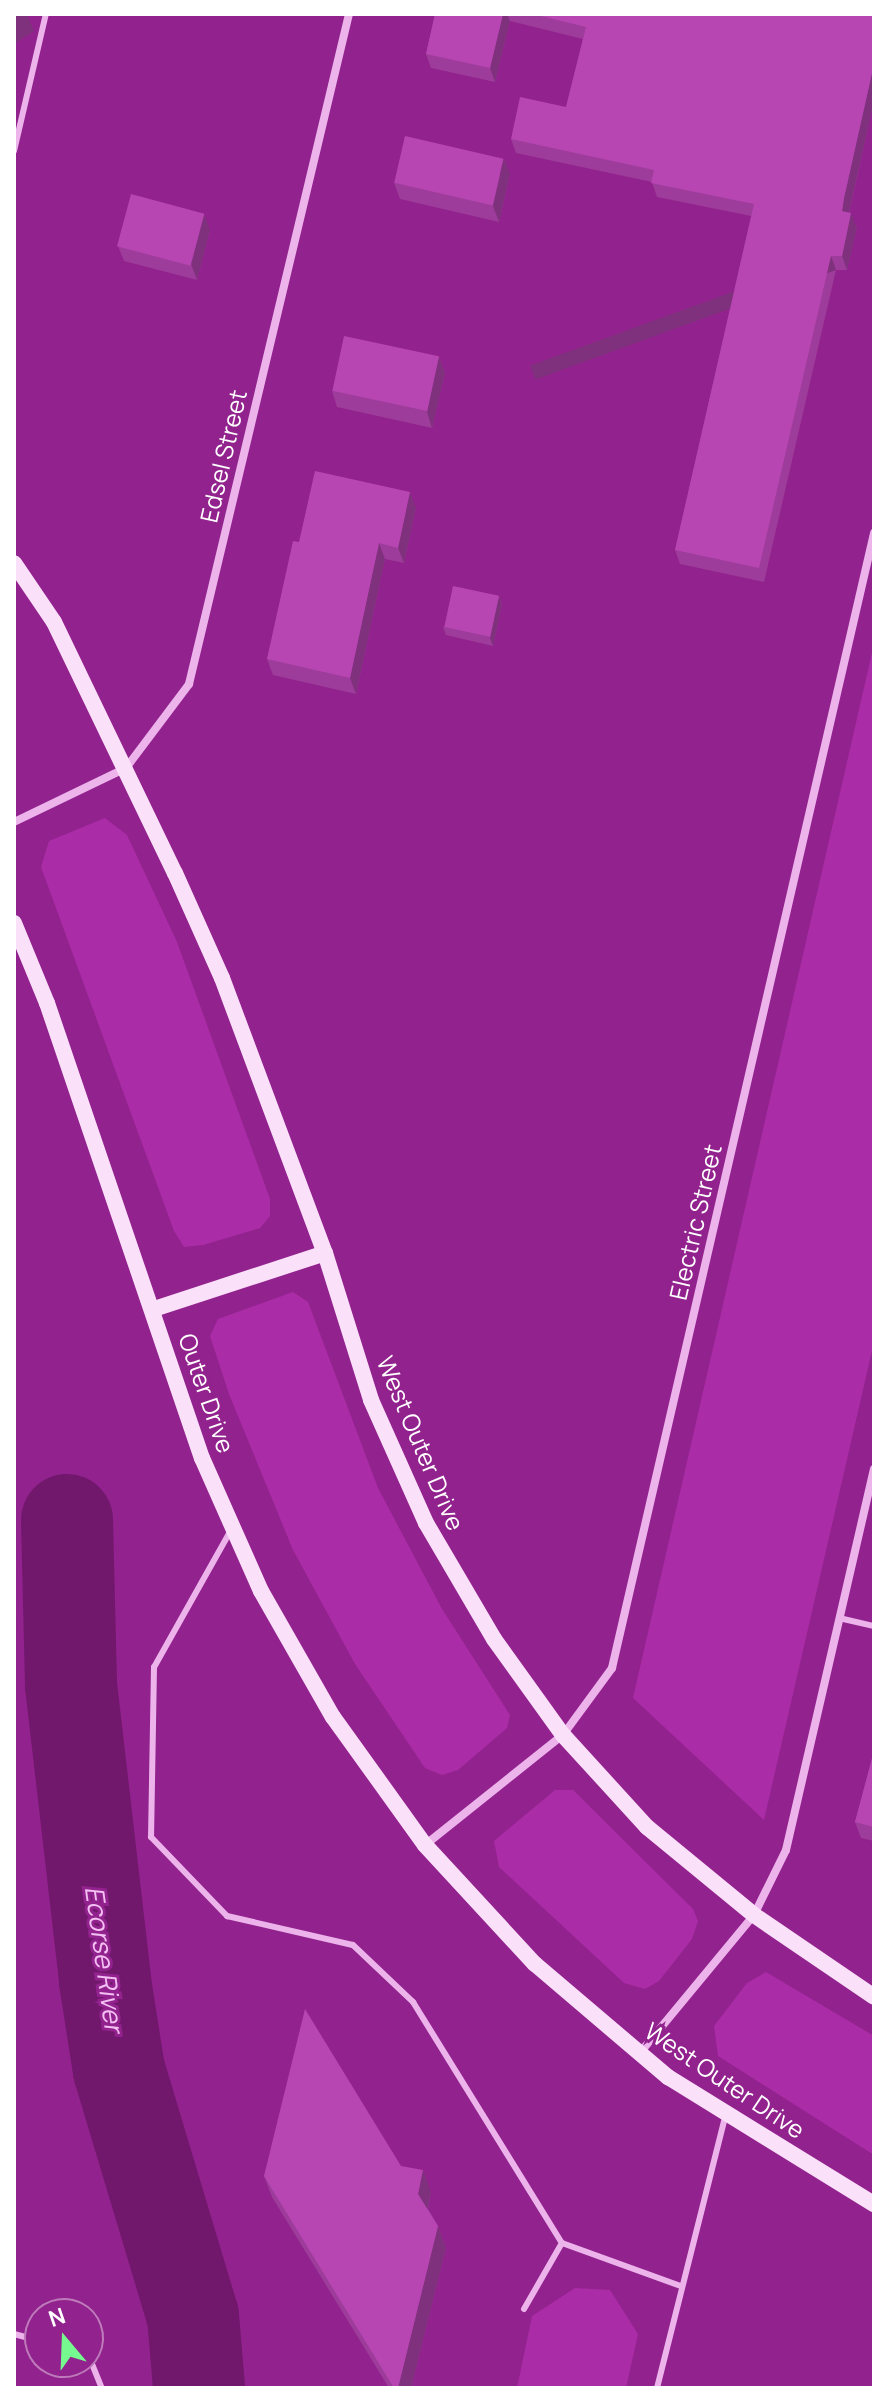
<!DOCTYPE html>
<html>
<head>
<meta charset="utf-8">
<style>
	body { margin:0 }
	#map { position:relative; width:888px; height:2402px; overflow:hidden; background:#92228d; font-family:Manrope,sans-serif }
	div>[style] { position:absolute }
	.green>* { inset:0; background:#aa2ca7 }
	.river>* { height:92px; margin:-46px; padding:0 46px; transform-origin:46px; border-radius:46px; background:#71186d }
	.service>* { height:6px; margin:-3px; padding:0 3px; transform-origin:3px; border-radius:3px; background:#edb4ec }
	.minor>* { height:8px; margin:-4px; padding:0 4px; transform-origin:4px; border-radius:4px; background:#edb4ec }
	.secondary>* { height:16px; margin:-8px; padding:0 8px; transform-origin:8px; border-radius:8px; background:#fae0f9 }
	.wall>* { inset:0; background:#9d3c9a }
	.shaded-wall>* { inset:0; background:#80317d; transform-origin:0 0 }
	.building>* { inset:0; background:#b746b3; transform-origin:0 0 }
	span { translate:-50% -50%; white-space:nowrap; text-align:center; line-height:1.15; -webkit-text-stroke:6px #92228d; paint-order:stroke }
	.street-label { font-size:24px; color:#fff }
	.water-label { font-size:26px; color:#f4c0f3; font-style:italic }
	.frame { position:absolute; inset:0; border:16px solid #fff; pointer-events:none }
	.north { position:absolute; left:24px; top:2298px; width:80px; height:80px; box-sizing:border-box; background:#92228d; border:2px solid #be7abb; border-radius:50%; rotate:341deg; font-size:22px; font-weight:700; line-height:32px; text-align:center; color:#fff }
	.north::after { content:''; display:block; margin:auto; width:28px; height:36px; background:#76f98f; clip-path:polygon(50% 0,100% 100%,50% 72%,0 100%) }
</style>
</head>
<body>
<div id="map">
	<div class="green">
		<div style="clip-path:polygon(874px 644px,874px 1342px,764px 1820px,633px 1698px)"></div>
		<div style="clip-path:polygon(105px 818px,127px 835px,177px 942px,270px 1199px,270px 1216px,260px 1228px,203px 1245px,184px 1247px,174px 1231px,41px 867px,49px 841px)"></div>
		<div style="clip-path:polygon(293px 1292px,308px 1302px,378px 1488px,442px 1609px,510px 1715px,507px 1728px,458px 1770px,442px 1775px,425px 1768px,355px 1664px,293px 1550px,229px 1394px,210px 1336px,218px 1319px)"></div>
		<div style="clip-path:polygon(555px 1790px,573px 1790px,693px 1909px,698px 1921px,692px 1939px,659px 1981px,645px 1989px,624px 1983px,499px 1867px,494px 1841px)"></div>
		<div style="clip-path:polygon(766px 1972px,874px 2036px,874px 2155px,718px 2056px,714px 2026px,747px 1983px)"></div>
		<div style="clip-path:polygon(575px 2288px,610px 2290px,638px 2334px,626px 2388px,517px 2388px,532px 2316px)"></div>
	</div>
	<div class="river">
		<div style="left:67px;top:1520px;width:165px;rotate:88.6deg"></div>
		<div style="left:71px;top:1685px;width:298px;rotate:83.4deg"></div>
		<div style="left:105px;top:1981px;width:90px;rotate:81.1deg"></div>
		<div style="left:119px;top:2070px;width:257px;rotate:73.3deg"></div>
		<div style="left:193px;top:2316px;width:72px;rotate:85.2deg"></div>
	</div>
	<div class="service">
		<div style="left:14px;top:151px;width:141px;rotate:-76.9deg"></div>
		<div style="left:231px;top:1530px;width:157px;rotate:119.3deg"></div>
		<div style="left:154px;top:1667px;width:170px;rotate:91deg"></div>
		<div style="left:151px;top:1837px;width:110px;rotate:46.1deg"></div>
		<div style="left:227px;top:1916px;width:129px;rotate:13deg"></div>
		<div style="left:353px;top:1945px;width:83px;rotate:43.5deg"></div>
		<div style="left:413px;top:2002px;width:283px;rotate:58.3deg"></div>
		<div style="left:562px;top:2243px;width:127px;rotate:19.9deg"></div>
		<div style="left:839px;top:1618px;width:36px;rotate:13deg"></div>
		<div style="left:524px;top:2309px;width:76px;rotate:-60.1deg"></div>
		<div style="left:14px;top:2334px;width:27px;rotate:15deg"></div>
		<div style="left:88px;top:2354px;width:37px;rotate:68deg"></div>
		<div style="left:657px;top:2388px;width:283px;rotate:-75.9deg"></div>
	</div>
	<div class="minor">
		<div style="left:14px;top:822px;width:124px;rotate:-25.7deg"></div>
		<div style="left:126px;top:768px;width:105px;rotate:-53.1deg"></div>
		<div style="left:189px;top:684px;width:689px;rotate:-76.57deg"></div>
		<div style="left:425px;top:1845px;width:176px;rotate:-38.6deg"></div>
		<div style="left:563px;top:1735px;width:83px;rotate:-53.8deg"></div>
		<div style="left:612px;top:1668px;width:1165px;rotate:-77deg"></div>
		<div style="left:639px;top:2054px;width:180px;rotate:-50.4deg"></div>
		<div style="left:754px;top:1915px;width:72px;rotate:-63.8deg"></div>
		<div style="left:786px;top:1850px;width:391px;rotate:-77deg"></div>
	</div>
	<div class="secondary">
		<div style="left:14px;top:563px;width:71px;rotate:55.9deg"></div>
		<div style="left:54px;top:622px;width:279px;rotate:64.3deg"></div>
		<div style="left:175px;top:873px;width:115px;rotate:65.9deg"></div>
		<div style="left:222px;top:978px;width:294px;rotate:69.5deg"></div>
		<div style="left:325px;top:1253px;width:154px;rotate:72.6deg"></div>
		<div style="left:371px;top:1400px;width:135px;rotate:65.9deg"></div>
		<div style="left:426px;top:1523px;width:134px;rotate:59.6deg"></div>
		<div style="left:494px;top:1639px;width:118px;rotate:54.3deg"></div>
		<div style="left:563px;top:1735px;width:125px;rotate:47.6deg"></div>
		<div style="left:647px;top:1827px;width:139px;rotate:39.4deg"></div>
		<div style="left:754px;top:1915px;width:145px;rotate:34.3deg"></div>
		<div style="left:14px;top:923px;width:87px;rotate:67.6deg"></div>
		<div style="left:47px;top:1003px;width:481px;rotate:71.2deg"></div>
		<div style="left:202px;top:1458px;width:145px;rotate:66.1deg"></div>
		<div style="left:261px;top:1591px;width:145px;rotate:60.3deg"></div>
		<div style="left:333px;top:1717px;width:158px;rotate:54.3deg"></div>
		<div style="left:425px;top:1845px;width:162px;rotate:47.3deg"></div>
		<div style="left:535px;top:1964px;width:175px;rotate:40.4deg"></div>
		<div style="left:668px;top:2077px;width:242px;rotate:31.7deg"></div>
		<div style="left:154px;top:1309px;width:180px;rotate:-18.1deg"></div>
	</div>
	<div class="wall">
		<div style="clip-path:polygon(435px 14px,874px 14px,874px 101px,849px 213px,857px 228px,847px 270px,836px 270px,764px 582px,680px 564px,675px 550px,751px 216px,657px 197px,652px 182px,516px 153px,511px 139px,566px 107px,583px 39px,510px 21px,495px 82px,431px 68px,426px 54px)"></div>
		<div style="clip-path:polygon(510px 174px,499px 222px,400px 199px,394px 183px)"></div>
		<div style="clip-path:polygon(210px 230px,197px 280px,124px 261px,118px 246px)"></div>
		<div style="clip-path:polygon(439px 357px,445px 373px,432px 428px,337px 407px,332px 391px)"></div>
		<div style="clip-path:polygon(416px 508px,404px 563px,385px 559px,356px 694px,273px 675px,267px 659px,299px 542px)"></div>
		<div style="clip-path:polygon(499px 596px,502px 605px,493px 646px,446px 635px,443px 627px)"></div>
		<div style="clip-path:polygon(874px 1751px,874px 1841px,861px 1838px,855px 1822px)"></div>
		<div style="clip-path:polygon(401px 2166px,431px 2192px,428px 2209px,438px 2226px,446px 2248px,411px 2388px,389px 2388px,272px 2197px,264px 2176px)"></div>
	</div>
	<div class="shaded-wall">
		<div style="clip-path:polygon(19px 14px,27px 14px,34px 31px,14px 44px,14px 17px)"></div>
		<div style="clip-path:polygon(503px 14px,507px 14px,510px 21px,495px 82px,490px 68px)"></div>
		<div style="clip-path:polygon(874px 64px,874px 101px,849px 212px,847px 225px,842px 211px,844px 198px)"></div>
		<div style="clip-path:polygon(504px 158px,510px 174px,499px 222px,493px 206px)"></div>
		<div style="clip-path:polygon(851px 213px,857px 228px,847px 270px,842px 256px)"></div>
		<div style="clip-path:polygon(204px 214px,210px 230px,197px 280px,191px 264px)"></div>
		<div style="left:831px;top:256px;width:15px;height:320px;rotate:70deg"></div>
		<div style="clip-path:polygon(439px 357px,445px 373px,432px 428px,427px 412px)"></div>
		<div style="clip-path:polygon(410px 492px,416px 508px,404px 563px,398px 548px)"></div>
		<div style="clip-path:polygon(379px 543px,385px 559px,356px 694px,350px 678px)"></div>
		<div style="clip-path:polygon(499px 596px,502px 605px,493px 646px,490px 638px)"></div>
		<div style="clip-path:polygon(423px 2170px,431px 2192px,426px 2216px,418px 2194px)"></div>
		<div style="clip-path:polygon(438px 2226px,446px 2248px,411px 2388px,398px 2388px)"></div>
	</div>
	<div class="building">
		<div style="clip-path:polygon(435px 14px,503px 14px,490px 68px,426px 54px)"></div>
		<div style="clip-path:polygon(533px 14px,874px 14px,874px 64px,844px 198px,842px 211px,851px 213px,842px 256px,831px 256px,759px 568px,675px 550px,754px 204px,651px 183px,654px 170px,511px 139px,520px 97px,566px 107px,586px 27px)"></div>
		<div style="left:405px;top:136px;width:101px;height:48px;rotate:13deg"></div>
		<div style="left:131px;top:194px;width:76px;height:54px;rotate:15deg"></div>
		<div style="left:344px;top:336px;width:97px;height:56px;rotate:12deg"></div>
		<div style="clip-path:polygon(315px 471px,410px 492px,398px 548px,379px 543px,350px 678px,267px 659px,293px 541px,299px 542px)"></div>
		<div style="left:453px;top:586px;width:47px;height:42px;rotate:12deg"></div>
		<div style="clip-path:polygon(874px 1751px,874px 1827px,855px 1822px)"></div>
		<div style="clip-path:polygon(305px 2009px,401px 2166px,423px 2170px,418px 2194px,438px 2226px,398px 2388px,394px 2388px,264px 2176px)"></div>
	</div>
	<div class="street-label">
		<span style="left:223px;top:456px;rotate:-77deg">Edsel Street</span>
		<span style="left:695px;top:1222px;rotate:-77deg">Electric Street</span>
		<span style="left:207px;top:1393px;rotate:71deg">Outer Drive</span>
		<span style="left:421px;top:1443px;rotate:67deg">West Outer Drive</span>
		<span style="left:725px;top:2080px;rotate:34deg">West Outer Drive</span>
	</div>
	<div class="water-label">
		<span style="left:104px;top:1959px;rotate:82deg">Ecorse River</span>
	</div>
	<div class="frame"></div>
	<div class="north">N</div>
</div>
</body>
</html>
